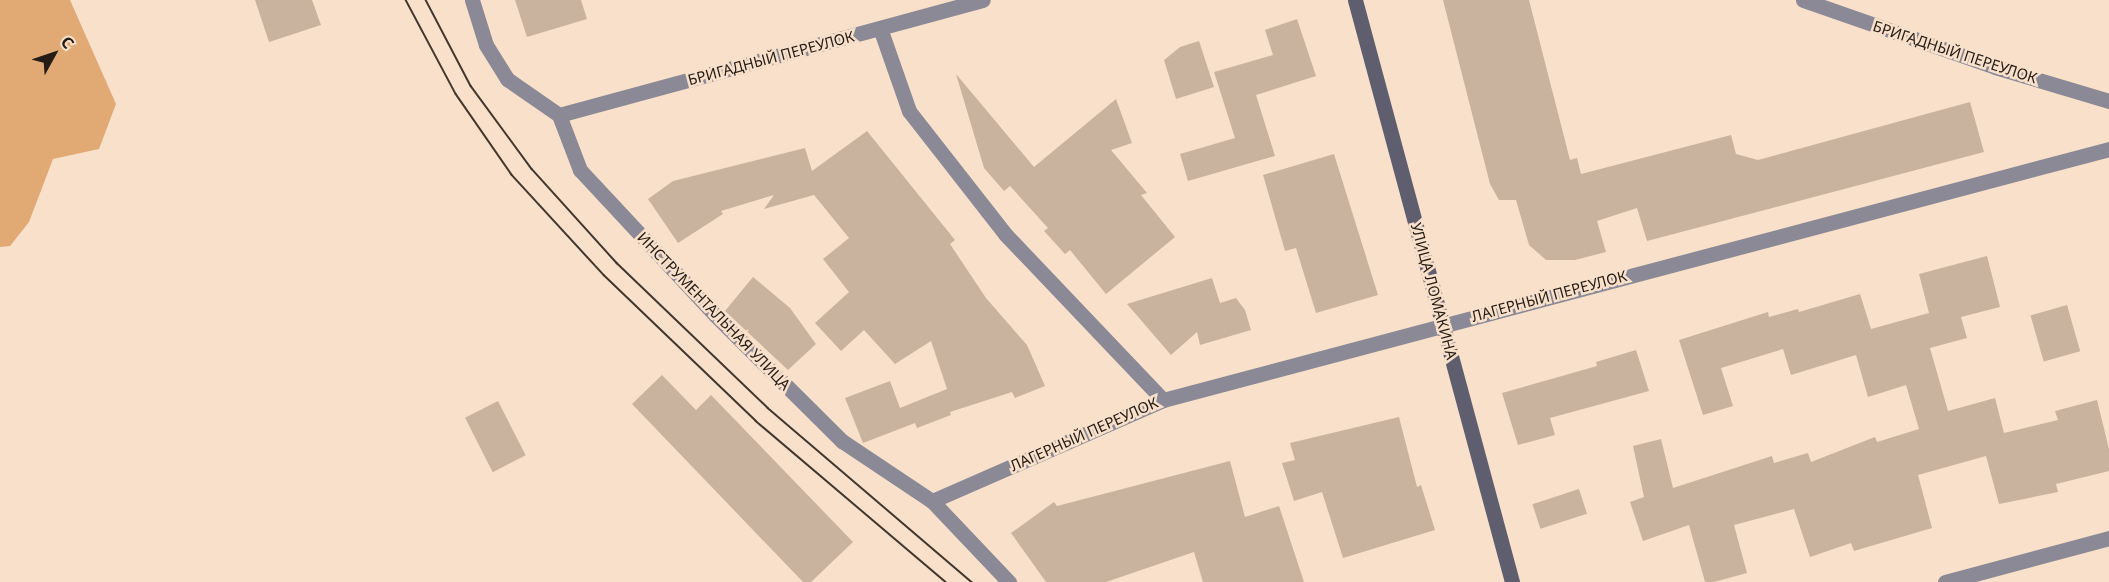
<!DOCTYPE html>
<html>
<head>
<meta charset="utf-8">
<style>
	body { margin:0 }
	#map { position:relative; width:2109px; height:582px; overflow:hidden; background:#f8e0ca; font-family:"Noto Sans",sans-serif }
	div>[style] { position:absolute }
	.forest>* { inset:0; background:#e1aa75 }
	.building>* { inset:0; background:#cab39e; transform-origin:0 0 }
	.minor>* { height:15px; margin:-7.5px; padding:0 7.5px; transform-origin:7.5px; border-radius:7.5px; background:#8a8995 }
	.secondary>* { height:15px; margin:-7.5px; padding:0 7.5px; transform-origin:7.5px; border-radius:7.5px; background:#5f5e6f }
	.tram>* { height:1.5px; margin:-0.75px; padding:0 0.75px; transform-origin:0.75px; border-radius:0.75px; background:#42372e }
	span { translate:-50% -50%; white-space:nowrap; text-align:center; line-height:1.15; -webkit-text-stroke:5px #f8e0ca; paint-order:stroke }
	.street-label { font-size:15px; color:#251c15 }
	.north { position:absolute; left:24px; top:24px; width:60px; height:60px; -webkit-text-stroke:4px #f8e0ca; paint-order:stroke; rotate:50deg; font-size:16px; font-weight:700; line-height:24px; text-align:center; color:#251c15 }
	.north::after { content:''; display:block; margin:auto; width:21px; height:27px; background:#251c15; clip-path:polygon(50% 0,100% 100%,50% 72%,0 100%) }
</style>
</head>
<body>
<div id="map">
	<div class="forest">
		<div style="clip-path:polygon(0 0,70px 0,116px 104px,99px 149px,53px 159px,29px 222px,10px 246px,0 247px)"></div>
	</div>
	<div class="building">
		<div style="clip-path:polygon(255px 0,312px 0,321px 25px,269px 42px)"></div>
		<div style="clip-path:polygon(515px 0,581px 0,587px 19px,527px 37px)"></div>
		<div style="clip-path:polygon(1443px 0,1529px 0,1570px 160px,1577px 158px,1581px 174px,1731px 135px,1736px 154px,1758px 160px,1970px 102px,1984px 152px,1647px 241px,1637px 208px,1597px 221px,1606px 252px,1575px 260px,1546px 260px,1529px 245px,1516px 200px,1499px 200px,1490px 184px)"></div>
		<div style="clip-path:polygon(1297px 19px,1316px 76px,1256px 95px,1275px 156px,1188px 181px,1180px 154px,1235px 138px,1214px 72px,1273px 55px,1265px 30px)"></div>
		<div style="clip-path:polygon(1199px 41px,1214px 87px,1176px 99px,1164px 60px,1180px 47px)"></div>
		<div style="clip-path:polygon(956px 74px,1034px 167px,1116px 99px,1132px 143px,1111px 150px,1147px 193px,1141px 195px,1175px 237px,1106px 294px,1070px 250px,1065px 254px,1044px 231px,1048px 228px,1010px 186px,1004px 191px,984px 168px)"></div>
		<div style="clip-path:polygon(867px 131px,955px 240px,950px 244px,986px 298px,1027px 345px,1045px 386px,1015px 398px,1012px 392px,950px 412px,951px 415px,917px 428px,915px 423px,863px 443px,845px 398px,890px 381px,900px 408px,947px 389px,931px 341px,895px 364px,864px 330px,841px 351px,815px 323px,849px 292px,823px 259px,849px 238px,814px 195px,764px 209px,774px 195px,721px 211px,723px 214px,678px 243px,648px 199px,673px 181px,805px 148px,812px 171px)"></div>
		<div style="clip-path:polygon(1334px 154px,1378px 295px,1316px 313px,1296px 248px,1285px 251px,1263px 175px)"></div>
		<div style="clip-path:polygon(1987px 256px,2000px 307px,1961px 317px,1967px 338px,1930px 348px,1948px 411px,1995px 398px,2004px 433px,2058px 420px,2055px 411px,2097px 400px,2109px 449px,2109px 471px,2056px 484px,2058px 492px,1999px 504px,1986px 456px,1918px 475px,1932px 528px,1854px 551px,1851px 543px,1810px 557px,1794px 509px,1734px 525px,1747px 573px,1714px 582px,1705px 582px,1689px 525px,1643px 541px,1630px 502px,1644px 497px,1633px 446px,1661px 439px,1673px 488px,1772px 456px,1774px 463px,1808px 453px,1811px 462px,1875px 437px,1877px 442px,1919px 429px,1906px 385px,1868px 397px,1856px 355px,1791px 375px,1783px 349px,1721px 368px,1733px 406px,1703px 415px,1679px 340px,1768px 312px,1769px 317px,1798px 309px,1799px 312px,1860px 294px,1871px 329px,1929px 313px,1919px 274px)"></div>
		<div style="clip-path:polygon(753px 277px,790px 308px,816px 344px,788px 370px,725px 311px)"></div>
		<div style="clip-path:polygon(1212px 278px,1220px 303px,1236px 298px,1245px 310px,1251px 330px,1200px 345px,1197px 332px,1171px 355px,1127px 304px)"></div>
		<div style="left:2067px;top:305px;width:48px;height:38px;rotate:74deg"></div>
		<div style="clip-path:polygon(1636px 350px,1649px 391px,1550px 418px,1555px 435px,1518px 445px,1502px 393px,1597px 366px,1596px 362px)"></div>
		<div style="clip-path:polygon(662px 375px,696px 410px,711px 395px,853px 542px,811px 582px,803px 582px,632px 404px)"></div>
		<div style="left:498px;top:401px;width:61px;height:37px;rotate:63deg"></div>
		<div style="clip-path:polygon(1399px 417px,1417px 487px,1421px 485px,1435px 530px,1343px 558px,1322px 492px,1294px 501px,1282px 463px,1295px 460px,1290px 443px)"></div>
		<div style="clip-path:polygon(1230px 461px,1245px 517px,1279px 506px,1304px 582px,1203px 582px,1194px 552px,1106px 582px,1046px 582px,1011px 533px,1054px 502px,1057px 506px)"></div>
		<div style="left:1579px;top:489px;width:26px;height:49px;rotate:72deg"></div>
	</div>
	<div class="minor">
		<div style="left:472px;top:0;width:47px;rotate:72.7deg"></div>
		<div style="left:486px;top:45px;width:40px;rotate:58deg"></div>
		<div style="left:507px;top:79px;width:63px;rotate:34.7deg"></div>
		<div style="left:559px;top:115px;width:59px;rotate:69.1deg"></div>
		<div style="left:580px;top:170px;width:198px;rotate:47deg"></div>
		<div style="left:715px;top:315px;width:179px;rotate:44.8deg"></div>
		<div style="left:842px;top:441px;width:108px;rotate:33.7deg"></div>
		<div style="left:932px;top:501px;width:112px;rotate:46.5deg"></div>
		<div style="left:1803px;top:0;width:203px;rotate:19.2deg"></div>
		<div style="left:1995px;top:67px;width:119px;rotate:16.6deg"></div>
		<div style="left:880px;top:28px;width:88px;rotate:70.7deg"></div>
		<div style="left:909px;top:111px;width:157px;rotate:52deg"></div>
		<div style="left:1006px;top:235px;width:228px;rotate:46.4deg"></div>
		<div style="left:559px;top:115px;width:439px;rotate:-15.2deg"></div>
		<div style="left:932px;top:501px;width:252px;rotate:-23.6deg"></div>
		<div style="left:1163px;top:400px;width:979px;rotate:-14.86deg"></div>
		<div style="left:1945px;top:582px;width:170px;rotate:-15deg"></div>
	</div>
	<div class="secondary">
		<div style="left:1355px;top:0;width:603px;rotate:74.9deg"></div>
	</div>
	<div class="tram">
		<div style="left:406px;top:0;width:106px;rotate:62deg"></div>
		<div style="left:456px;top:94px;width:98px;rotate:55.3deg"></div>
		<div style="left:512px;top:175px;width:136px;rotate:47.4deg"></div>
		<div style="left:604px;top:275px;width:211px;rotate:43.8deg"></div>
		<div style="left:756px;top:421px;width:249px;rotate:40.3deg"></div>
		<div style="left:426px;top:0;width:97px;rotate:62.4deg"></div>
		<div style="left:471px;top:86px;width:103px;rotate:53.7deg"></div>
		<div style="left:532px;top:169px;width:127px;rotate:47.9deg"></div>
		<div style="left:617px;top:263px;width:209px;rotate:43.8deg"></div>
		<div style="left:768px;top:408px;width:268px;rotate:40.5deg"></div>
	</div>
	<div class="street-label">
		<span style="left:1955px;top:52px;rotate:18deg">БРИГАДНЫЙ ПЕРЕУЛОК</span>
		<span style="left:771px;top:58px;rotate:-15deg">БРИГАДНЫЙ ПЕРЕУЛОК</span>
		<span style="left:1434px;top:291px;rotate:75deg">УЛИЦА ЛОМАКИНА</span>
		<span style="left:1549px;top:296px;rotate:-15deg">ЛАГЕРНЫЙ ПЕРЕУЛОК</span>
		<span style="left:714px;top:311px;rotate:46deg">ИНСТРУМЕНТАЛЬНАЯ УЛИЦА</span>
		<span style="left:1084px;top:434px;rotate:-24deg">ЛАГЕРНЫЙ ПЕРЕУЛОК</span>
	</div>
	<div class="north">С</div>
</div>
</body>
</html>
